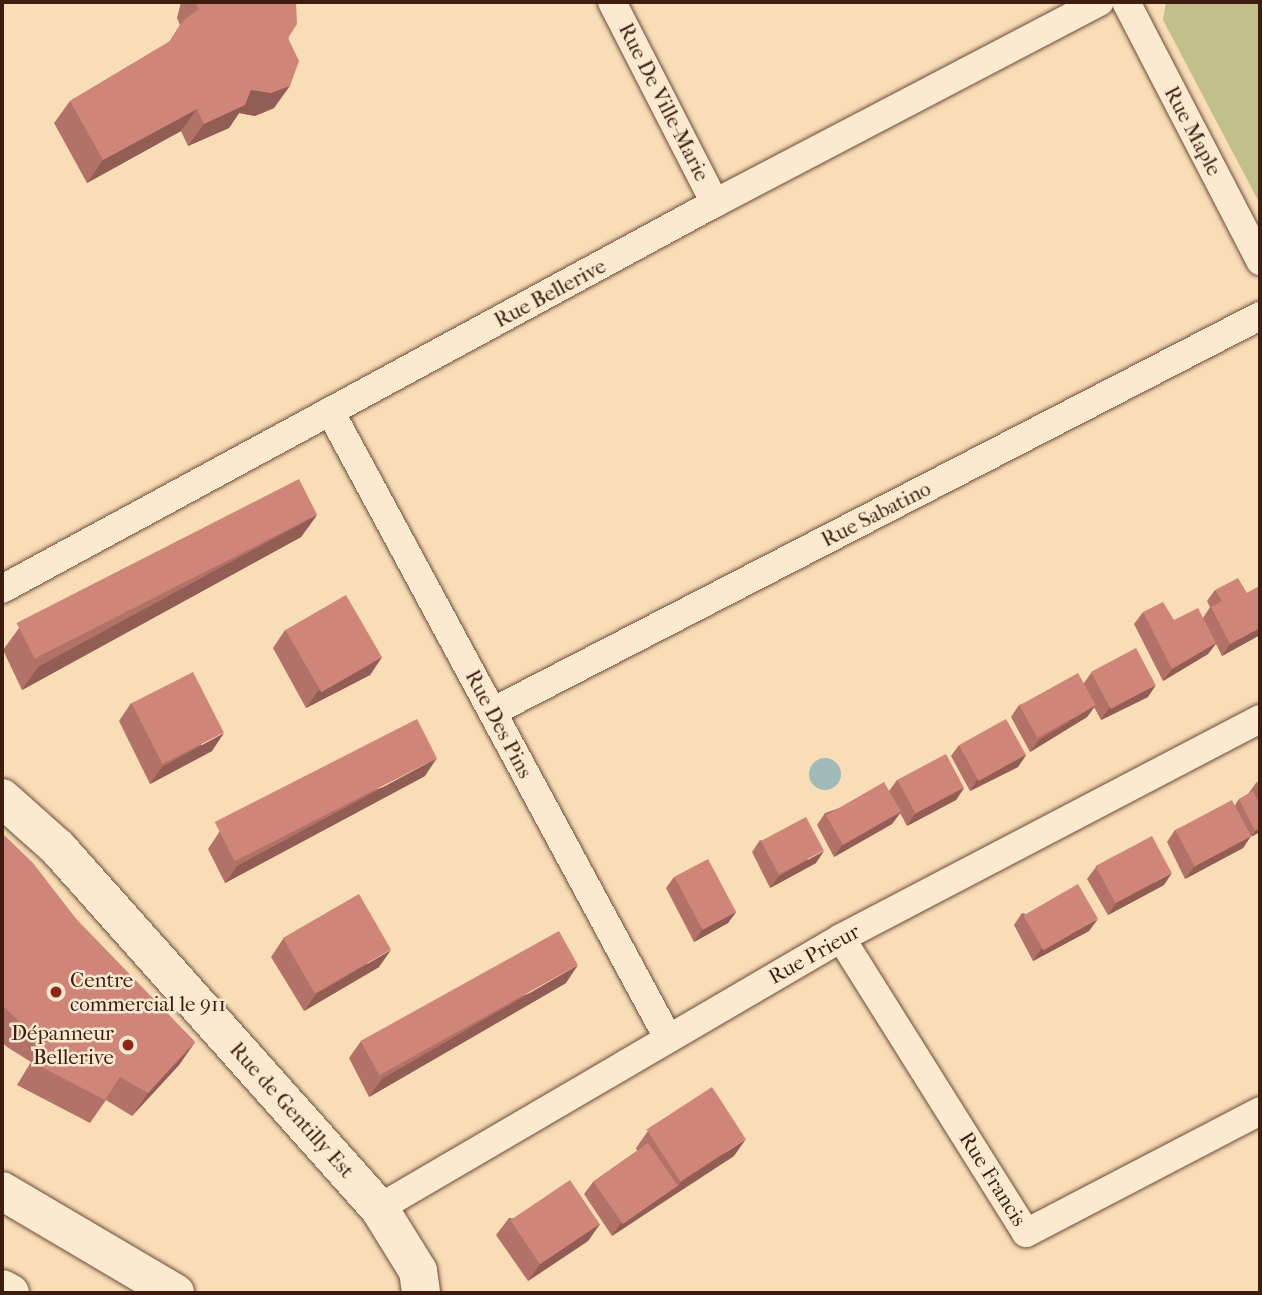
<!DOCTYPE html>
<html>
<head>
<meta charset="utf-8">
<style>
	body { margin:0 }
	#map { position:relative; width:1262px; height:1295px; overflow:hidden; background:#f9ddb6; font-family:"IM FELL French Canon",serif }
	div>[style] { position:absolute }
	.green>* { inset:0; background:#c1c08b }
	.water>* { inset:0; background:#a0bab7 }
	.round { border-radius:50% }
	.roads { filter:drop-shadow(0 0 2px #6d4d3a) drop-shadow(0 0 2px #6d4d3a) }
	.street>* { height:28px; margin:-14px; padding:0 14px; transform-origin:14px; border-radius:14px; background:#fbe9d0 }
	.secondary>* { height:38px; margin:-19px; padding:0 19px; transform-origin:19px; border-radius:19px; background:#fbe9d0 }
	.wall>* { inset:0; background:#b27267 }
	.shaded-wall>* { inset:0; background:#915d54 }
	.building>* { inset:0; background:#cf8578; transform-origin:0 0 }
	.dots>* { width:19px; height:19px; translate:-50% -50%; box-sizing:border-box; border:4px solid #fbe9d0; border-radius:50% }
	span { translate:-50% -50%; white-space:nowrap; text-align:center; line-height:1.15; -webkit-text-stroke:5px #fbe9d0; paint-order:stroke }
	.street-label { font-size:21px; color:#3e1d10 }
	.poi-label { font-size:21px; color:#3e1d10 }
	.left { translate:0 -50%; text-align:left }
	.right { translate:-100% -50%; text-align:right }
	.frame { position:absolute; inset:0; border:4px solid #3e1d10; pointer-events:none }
</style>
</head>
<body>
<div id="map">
	<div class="green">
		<div style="clip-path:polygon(1166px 2px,1260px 2px,1260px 204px,1163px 20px)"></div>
	</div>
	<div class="water">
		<div class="round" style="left:809px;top:758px;width:32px;height:32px"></div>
	</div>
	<div class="roads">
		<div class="street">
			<div style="left:612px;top:2px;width:226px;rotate:62.9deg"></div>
			<div style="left:1126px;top:2px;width:292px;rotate:62.6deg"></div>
			<div style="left:330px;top:411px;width:712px;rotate:61.67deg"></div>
			<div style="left:2px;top:589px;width:811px;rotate:-28.43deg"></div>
			<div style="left:715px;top:203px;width:434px;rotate:-27.6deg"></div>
			<div style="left:492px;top:712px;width:864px;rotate:-27.28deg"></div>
			<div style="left:841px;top:938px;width:348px;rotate:57.9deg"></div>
			<div style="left:1026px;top:1233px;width:264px;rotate:-27.5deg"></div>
			<div style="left:379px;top:1208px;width:535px;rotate:-30.3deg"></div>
			<div style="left:841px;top:938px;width:473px;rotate:-27.6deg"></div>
		</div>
		<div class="secondary">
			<div style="left:2px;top:798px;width:75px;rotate:41.8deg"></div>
			<div style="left:58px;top:848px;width:482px;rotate:48.3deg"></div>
			<div style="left:379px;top:1208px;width:74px;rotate:58.2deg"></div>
			<div style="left:418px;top:1271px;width:22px;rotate:82deg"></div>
			<div style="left:2px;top:1191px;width:201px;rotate:30.5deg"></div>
			<div style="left:2px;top:1289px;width:9px;rotate:27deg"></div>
		</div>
	</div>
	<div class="wall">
		<div style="clip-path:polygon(181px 2px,296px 2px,274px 108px,255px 116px,239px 113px,229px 128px,188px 146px,181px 131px,87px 183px,54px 123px,70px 101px,169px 42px,180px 25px,177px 18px)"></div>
		<div style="clip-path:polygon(317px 515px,301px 537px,22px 690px,3px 650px,19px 628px)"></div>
		<div style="clip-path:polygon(1260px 586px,1260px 635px,1222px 656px,1216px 644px,1208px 654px,1163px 681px,1134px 624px,1143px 612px,1174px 620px,1203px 618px,1210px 607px,1207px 601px,1215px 590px,1247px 593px)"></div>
		<div style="clip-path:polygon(285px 630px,382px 657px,370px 675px,306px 708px,273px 648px)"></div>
		<div style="clip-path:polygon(1091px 673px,1148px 697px,1101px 720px,1094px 707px,1087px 717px,1030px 752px,1011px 717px,1019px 705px,1084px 683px)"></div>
		<div style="clip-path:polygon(131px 703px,212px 751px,150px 784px,119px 721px)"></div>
		<div style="clip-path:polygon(959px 745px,1026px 755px,1018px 767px,970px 791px,951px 756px)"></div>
		<div style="clip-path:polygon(425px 776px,225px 883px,208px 849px,220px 831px)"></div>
		<div style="clip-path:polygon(897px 780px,964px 788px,956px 800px,907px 826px,900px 813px,892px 824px,834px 857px,817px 825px,825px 813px,889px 791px)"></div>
		<div style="clip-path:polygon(1260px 780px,1260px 832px,1251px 836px,1243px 848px,1185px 879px,1167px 842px,1175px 830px,1235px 805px,1239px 799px,1248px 794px,1256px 783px)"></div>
		<div style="clip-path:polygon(2px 833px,77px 920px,195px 1042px,179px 1065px,132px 1116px,106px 1100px,90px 1123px,17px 1085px,31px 1062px,7px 1047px,2px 1042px)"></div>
		<div style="clip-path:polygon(760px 840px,816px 863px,770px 888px,752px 852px)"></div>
		<div style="clip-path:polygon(1096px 867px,1164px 885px,1108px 915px,1087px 879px)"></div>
		<div style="clip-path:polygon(674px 877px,736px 912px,728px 923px,694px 942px,666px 888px)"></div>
		<div style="clip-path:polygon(1022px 913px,1089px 931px,1033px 961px,1014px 925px)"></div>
		<div style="clip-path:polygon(283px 939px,379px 967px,304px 1011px,271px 957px)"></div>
		<div style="clip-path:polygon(566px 983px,369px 1097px,349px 1058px,361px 1041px)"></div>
		<div style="clip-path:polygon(648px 1131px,734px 1156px,612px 1236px,584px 1194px,593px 1182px,637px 1151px,636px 1148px)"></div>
		<div style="clip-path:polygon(509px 1218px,600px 1224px,588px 1241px,528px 1281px,496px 1235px)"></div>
	</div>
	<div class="shaded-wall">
		<div style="clip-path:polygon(290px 86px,274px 108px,255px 116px,239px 113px,229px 128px,188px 146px,204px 124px,251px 90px)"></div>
		<div style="clip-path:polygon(197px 109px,181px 131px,87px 183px,103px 160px)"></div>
		<div style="clip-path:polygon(317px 515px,301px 537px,22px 690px,38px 667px)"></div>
		<div style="clip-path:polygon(1260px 628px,1260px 635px,1222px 656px,1230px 644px)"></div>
		<div style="clip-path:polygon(1216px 643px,1208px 654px,1163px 681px,1172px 669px)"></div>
		<div style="clip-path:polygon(382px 657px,370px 675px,306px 708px,318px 691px)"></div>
		<div style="clip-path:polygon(1156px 685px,1148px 697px,1101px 720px,1109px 708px)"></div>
		<div style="clip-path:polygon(1096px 705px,1087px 717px,1030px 752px,1039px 740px)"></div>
		<div style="clip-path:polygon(224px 733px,212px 751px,150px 784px,162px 767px)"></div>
		<div style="clip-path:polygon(1026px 755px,1018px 767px,970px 791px,978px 779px)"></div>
		<div style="clip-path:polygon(437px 758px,425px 776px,225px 883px,237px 866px)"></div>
		<div style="clip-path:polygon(964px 788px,956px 800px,907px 826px,915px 814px)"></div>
		<div style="clip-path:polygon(901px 812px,892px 824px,834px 857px,842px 845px)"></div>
		<div style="clip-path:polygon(1260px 828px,1260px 832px,1251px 837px,1255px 831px)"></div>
		<div style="clip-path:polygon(1251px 836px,1243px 848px,1185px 879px,1194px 867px)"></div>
		<div style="clip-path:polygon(824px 851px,816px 863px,770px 888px,779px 876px)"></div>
		<div style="clip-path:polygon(1172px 873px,1164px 885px,1108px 915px,1116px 903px)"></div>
		<div style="clip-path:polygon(736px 912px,728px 923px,694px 942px,702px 930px)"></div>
		<div style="clip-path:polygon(1098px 919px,1089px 931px,1033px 961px,1041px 949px)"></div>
		<div style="clip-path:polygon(391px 950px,379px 967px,304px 1011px,316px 994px)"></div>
		<div style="clip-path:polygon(578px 965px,566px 983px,369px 1097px,382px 1079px)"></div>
		<div style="clip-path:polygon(195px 1042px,179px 1065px,132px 1116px,148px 1093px)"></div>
		<div style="clip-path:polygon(746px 1139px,734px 1156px,669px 1198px,682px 1181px)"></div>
		<div style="clip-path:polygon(678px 1186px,669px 1198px,612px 1236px,620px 1224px)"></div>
		<div style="clip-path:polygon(600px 1224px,588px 1241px,528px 1281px,540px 1264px)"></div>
	</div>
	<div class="building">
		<div style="clip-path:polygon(195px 2px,296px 2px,297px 24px,288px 38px,299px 61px,290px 86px,271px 93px,251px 90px,245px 105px,204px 124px,197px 109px,103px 160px,70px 101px,170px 41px,184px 20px,199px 9px)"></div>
		<div style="left:299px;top:479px;width:40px;height:317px;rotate:63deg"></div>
		<div style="clip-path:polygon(1238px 578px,1247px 593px,1260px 586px,1260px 628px,1230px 644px,1211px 607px,1222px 601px,1215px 590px)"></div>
		<div style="left:346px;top:595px;width:72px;height:70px;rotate:60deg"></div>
		<div style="clip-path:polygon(1163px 602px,1174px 620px,1198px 608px,1216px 643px,1172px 669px,1143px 612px)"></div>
		<div style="left:1136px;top:648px;width:42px;height:51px;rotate:62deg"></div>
		<div style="left:193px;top:672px;width:68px;height:69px;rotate:63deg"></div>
		<div style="left:1078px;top:673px;width:37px;height:67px;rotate:61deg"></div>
		<div style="left:417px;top:719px;width:44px;height:227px;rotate:63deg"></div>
		<div style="left:1006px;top:719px;width:41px;height:54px;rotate:61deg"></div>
		<div style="left:946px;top:754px;width:38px;height:55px;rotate:62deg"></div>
		<div style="clip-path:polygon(1260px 780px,1260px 791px,1256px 783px)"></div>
		<div style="left:884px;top:782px;width:34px;height:67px;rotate:60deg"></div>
		<div style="clip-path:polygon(1253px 791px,1260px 805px,1260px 828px,1255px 831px,1239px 799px)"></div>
		<div style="left:1232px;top:800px;width:41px;height:64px;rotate:62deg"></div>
		<div style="left:806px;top:817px;width:38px;height:51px;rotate:62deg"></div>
		<div style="clip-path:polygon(2px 833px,33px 863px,77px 920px,195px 1042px,148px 1093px,120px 1077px,105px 1100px,32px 1062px,47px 1040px,23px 1025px,2px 1005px)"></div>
		<div style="left:1152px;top:836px;width:42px;height:64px;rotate:62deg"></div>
		<div style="left:708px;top:859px;width:60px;height:38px;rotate:62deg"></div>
		<div style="left:1078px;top:884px;width:40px;height:63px;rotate:60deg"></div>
		<div style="left:359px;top:894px;width:64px;height:88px;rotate:60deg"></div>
		<div style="left:559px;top:931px;width:39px;height:227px;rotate:61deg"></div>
		<div style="left:712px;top:1087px;width:62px;height:78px;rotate:57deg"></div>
		<div style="left:648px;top:1143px;width:52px;height:67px;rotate:55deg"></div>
		<div style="left:570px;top:1180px;width:53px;height:72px;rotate:56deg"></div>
	</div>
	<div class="dots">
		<div style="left:56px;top:992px;background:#8f2418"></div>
		<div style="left:128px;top:1045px;background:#8f2418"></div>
	</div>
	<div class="street-label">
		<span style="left:664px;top:102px;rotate:63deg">Rue De Ville-Marie</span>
		<span style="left:1193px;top:131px;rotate:62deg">Rue Maple</span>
		<span style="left:550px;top:293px;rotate:-28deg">Rue Bellerive</span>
		<span style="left:876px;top:514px;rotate:-27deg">Rue Sabatino</span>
		<span style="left:499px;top:724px;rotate:62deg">Rue Des Pins</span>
		<span style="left:814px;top:954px;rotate:-29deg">Rue Prieur</span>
		<span style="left:292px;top:1110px;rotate:48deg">Rue de Gentilly Est</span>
		<span style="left:993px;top:1179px;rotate:58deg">Rue Francis</span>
	</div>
	<div class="poi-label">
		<span class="left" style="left:70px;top:992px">Centre<br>commercial le 911</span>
		<span class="right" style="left:114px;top:1045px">Dépanneur<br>Bellerive</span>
	</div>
	<div class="frame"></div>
</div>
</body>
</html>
